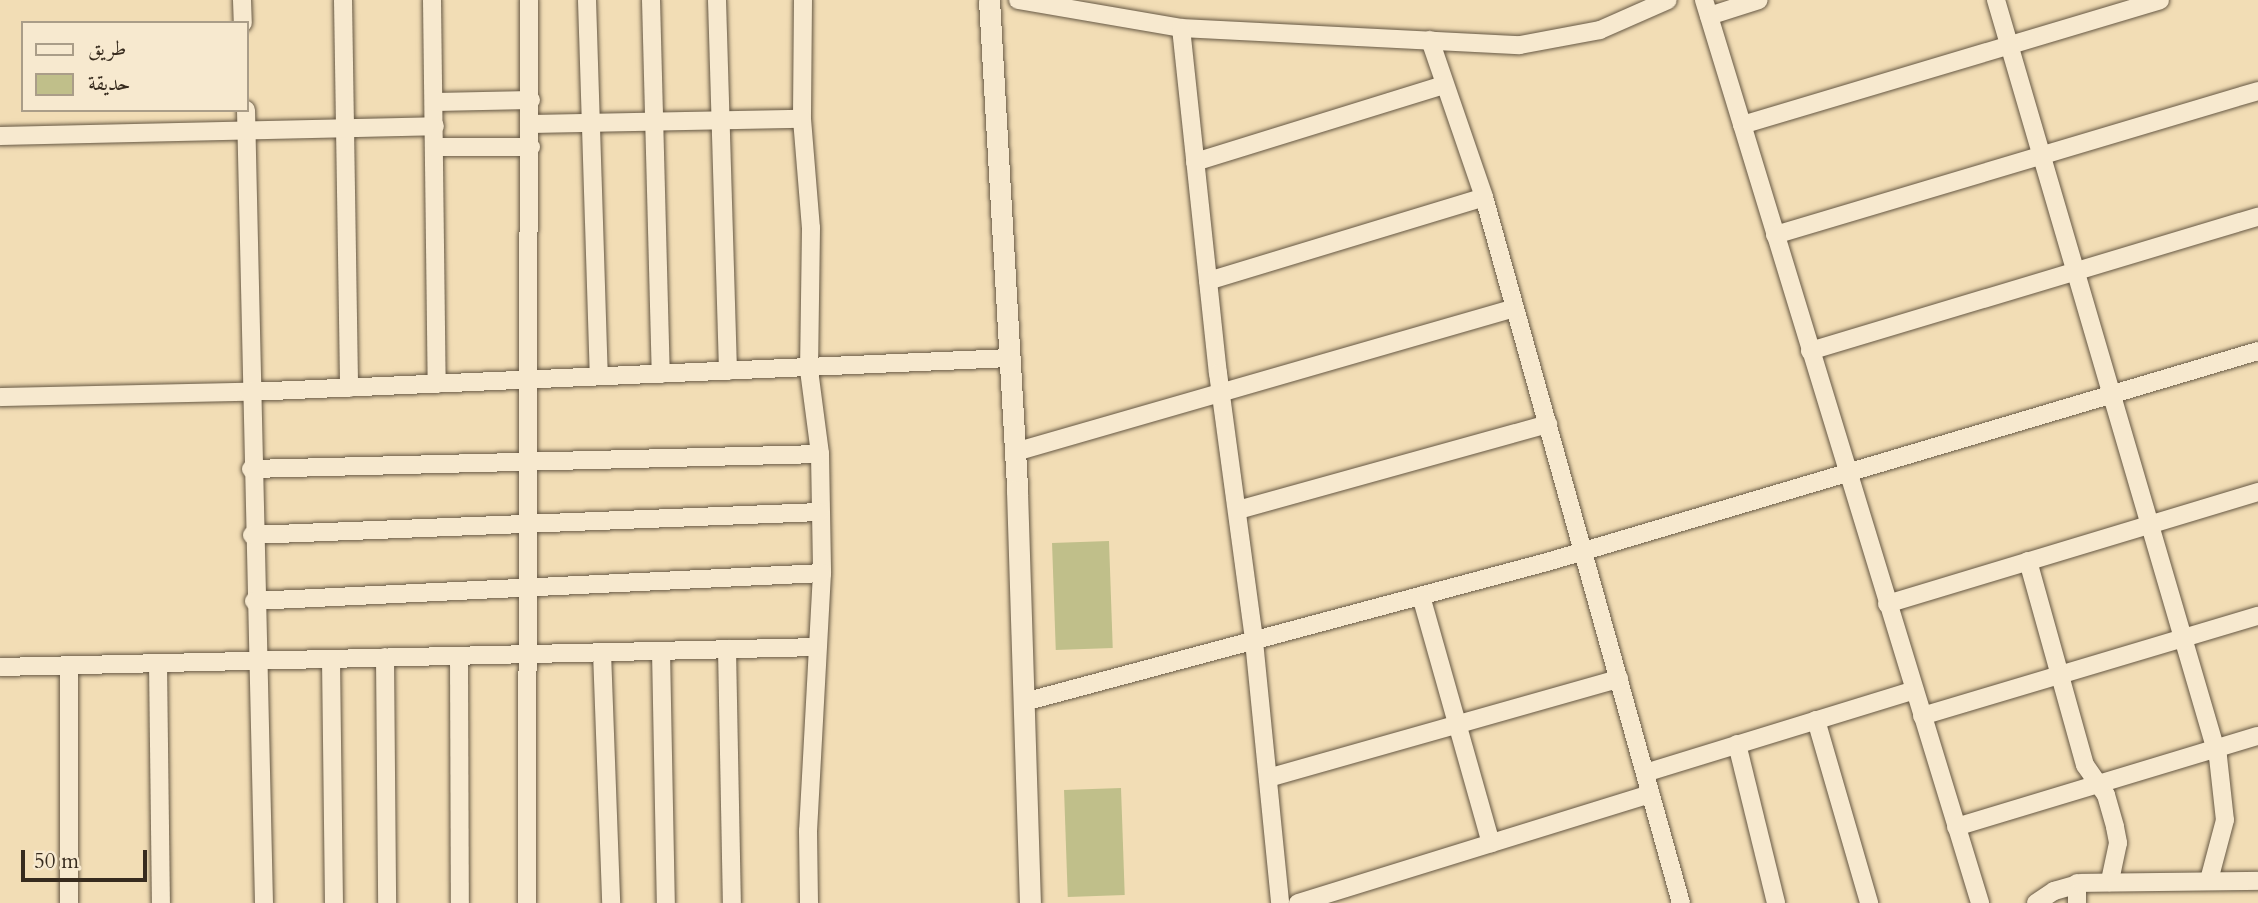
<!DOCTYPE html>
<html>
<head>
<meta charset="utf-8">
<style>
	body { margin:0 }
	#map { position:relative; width:2258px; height:903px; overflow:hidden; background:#f2ddb5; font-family:Cardo,Amiri,serif }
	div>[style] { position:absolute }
	.green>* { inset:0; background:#c0bf8a; transform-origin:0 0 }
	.roads { filter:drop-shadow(0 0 2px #665844) drop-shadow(0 0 2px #665844) }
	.minor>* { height:18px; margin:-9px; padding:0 9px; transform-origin:9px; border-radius:9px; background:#f7e9cf }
	.tertiary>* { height:21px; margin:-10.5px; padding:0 10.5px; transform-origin:10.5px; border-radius:10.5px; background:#f7e9cf }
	span { translate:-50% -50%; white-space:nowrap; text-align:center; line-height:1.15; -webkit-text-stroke:7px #f7e9cf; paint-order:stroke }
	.legend { position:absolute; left:21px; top:21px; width:228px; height:91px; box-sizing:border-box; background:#f7e9cf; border:2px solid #aa9d88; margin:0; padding:9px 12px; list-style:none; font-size:21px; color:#372b1e }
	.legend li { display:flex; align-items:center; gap:14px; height:35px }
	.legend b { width:35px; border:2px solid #aa9d88 }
	.scale { position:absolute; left:21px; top:850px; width:126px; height:32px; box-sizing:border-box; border:4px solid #372b1e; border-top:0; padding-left:9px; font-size:21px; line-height:24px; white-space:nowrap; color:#372b1e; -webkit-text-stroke:5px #f7e9cf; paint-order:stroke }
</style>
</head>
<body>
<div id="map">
	<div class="green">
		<div style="left:1109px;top:541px;width:107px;height:57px;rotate:88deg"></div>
		<div style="left:1121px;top:788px;width:107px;height:57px;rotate:88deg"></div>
	</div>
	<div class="roads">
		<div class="minor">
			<div style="left:242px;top:0;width:23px;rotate:88deg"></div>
			<div style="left:343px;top:0;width:388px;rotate:89.1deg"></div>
			<div style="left:432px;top:0;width:384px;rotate:89.3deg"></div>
			<div style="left:587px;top:0;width:376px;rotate:88.2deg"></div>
			<div style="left:651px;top:0;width:374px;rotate:88.5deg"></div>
			<div style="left:717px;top:0;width:371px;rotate:88.3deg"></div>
			<div style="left:803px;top:0;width:119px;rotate:90.5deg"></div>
			<div style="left:802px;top:119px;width:109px;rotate:85.3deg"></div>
			<div style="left:811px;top:228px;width:142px;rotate:90.8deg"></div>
			<div style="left:809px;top:370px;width:85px;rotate:82.5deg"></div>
			<div style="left:820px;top:454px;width:119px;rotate:89deg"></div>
			<div style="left:822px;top:573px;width:258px;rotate:93.1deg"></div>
			<div style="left:808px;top:831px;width:72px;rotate:89.2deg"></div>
			<div style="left:1018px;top:0;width:165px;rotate:9.7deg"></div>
			<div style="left:1181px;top:28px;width:339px;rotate:2.9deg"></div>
			<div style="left:1520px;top:45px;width:81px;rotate:-10.6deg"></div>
			<div style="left:1600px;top:30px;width:74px;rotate:-23.8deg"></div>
			<div style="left:1704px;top:0;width:944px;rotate:73deg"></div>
			<div style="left:1996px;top:0;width:789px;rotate:73.66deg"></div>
			<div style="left:2218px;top:757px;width:63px;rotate:83.7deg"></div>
			<div style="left:2225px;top:820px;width:62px;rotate:104.9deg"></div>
			<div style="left:1709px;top:16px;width:52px;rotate:-17.7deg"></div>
			<div style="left:1181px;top:28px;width:347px;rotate:83.9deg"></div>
			<div style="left:1218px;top:373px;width:270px;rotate:82.3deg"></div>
			<div style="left:1254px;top:641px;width:263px;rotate:84.3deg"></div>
			<div style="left:1430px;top:40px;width:166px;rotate:71deg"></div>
			<div style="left:1484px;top:197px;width:733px;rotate:74.41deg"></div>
			<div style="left:435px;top:102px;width:96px;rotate:-1.2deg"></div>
			<div style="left:246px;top:110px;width:793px;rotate:88.7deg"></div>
			<div style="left:531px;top:124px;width:271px;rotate:-1.1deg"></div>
			<div style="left:1742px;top:125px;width:436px;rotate:-16.6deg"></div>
			<div style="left:0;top:136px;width:435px;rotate:-1.3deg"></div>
			<div style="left:435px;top:147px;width:96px"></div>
			<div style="left:1195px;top:162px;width:260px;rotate:-17.2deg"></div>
			<div style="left:1775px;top:235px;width:504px;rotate:-16.6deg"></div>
			<div style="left:1208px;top:281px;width:288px;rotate:-16.9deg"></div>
			<div style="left:1810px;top:351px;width:468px;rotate:-16.7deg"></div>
			<div style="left:0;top:397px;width:249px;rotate:-1.2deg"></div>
			<div style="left:249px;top:392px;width:761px;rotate:-2.56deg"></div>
			<div style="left:1015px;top:452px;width:520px;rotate:-16.07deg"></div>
			<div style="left:251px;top:469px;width:569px;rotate:-1.51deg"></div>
			<div style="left:1238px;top:510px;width:322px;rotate:-15.5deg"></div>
			<div style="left:252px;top:535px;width:568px;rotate:-2.32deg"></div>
			<div style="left:2028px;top:561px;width:212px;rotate:74.4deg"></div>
			<div style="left:2085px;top:765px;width:37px;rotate:55deg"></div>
			<div style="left:2106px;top:795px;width:33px;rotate:74deg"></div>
			<div style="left:2115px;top:827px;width:16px;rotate:79deg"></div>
			<div style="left:2118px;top:843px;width:40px;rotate:102deg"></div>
			<div style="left:1421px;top:596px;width:257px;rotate:74.2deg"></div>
			<div style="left:254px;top:601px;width:569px;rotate:-2.82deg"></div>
			<div style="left:1887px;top:604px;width:388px;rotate:-16.8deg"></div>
			<div style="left:727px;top:649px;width:254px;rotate:88.9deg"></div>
			<div style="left:661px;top:651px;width:252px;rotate:88.9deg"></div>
			<div style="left:602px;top:652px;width:251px;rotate:87.9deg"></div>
			<div style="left:459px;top:656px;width:247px;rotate:89.8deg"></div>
			<div style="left:385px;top:657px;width:246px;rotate:89.5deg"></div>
			<div style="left:331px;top:659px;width:244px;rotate:89.3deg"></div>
			<div style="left:158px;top:663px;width:240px;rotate:89.3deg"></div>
			<div style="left:69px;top:665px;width:238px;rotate:90deg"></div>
			<div style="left:0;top:667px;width:816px;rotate:-1.4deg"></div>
			<div style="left:1024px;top:702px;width:541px;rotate:-14.99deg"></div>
			<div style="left:1547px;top:562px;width:742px;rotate:-16.53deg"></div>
			<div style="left:1922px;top:716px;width:351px;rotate:-16.6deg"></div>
			<div style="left:1816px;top:720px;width:191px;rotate:73.8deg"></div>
			<div style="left:1737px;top:744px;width:164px;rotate:76.2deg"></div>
			<div style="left:1645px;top:773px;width:282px;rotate:-17.1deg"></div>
			<div style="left:1268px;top:778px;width:365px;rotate:-15.8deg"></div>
			<div style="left:1956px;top:827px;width:315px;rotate:-16.8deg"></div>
			<div style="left:2077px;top:883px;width:20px;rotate:90deg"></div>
			<div style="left:527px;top:903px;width:903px;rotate:-89.87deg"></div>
			<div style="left:1298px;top:903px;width:369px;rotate:-17.2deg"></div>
			<div style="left:2036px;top:903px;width:22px;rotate:-34deg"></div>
			<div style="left:2054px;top:891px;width:29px;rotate:-16deg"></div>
			<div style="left:2082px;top:883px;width:176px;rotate:-0.7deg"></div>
		</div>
		<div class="tertiary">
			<div style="left:989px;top:0;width:492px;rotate:86.7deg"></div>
			<div style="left:1017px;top:491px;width:412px;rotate:88.2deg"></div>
		</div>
	</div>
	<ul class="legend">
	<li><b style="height:9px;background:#f7e9cf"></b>طريق</li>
	<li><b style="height:19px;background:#c0bf8a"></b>حديقة</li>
	</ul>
	<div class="scale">50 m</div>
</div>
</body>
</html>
